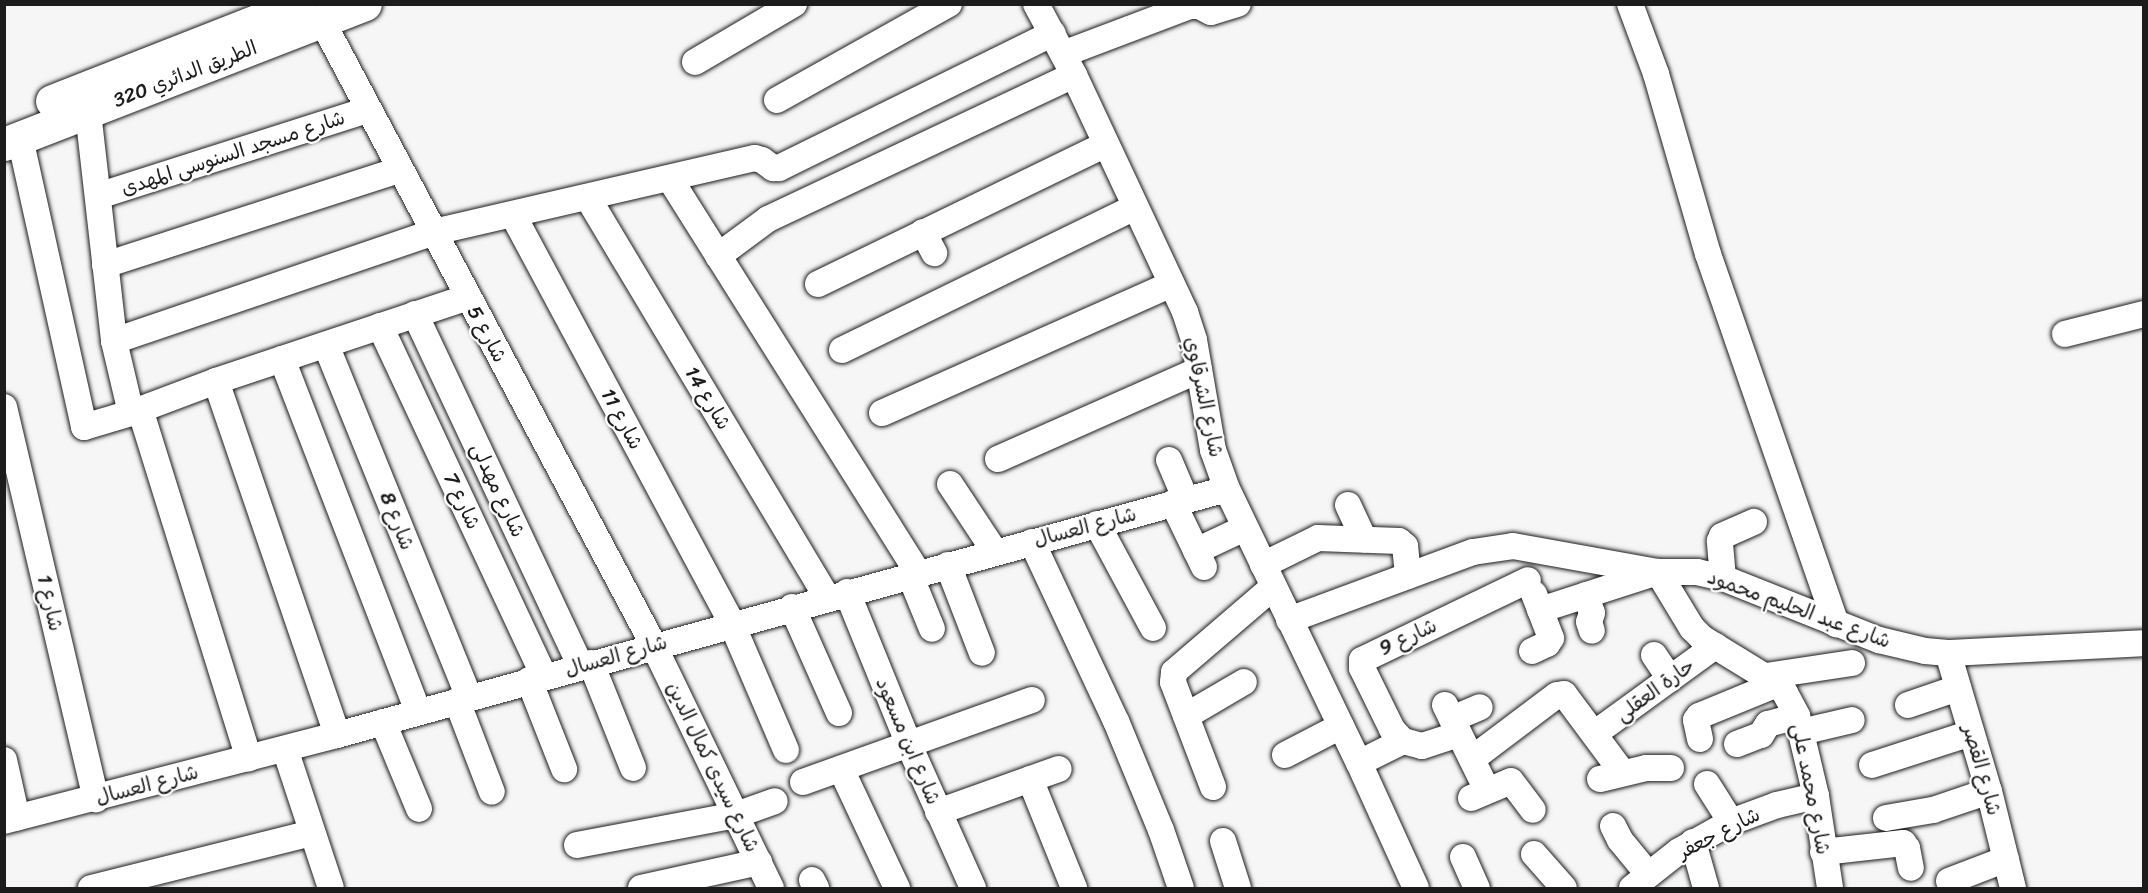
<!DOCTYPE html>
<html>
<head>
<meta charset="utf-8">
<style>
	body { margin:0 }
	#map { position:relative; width:2148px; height:893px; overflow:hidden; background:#f6f6f6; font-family:Sriracha,"Playpen Sans Arabic",sans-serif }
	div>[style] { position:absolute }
	.roads { filter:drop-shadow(0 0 2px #1c1c1c) drop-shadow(0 0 2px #1c1c1c) }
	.minor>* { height:26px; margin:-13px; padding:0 13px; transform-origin:13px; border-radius:13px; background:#fff }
	.major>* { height:33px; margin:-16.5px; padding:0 16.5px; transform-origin:16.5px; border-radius:16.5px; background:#fff }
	span { translate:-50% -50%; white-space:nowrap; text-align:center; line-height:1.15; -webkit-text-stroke:4.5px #fff; paint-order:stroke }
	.street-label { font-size:20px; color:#1c1c1c }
	.frame { position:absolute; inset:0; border:6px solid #1c1c1c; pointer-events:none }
</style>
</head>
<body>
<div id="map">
	<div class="roads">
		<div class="minor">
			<div style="left:1036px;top:4px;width:81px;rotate:61.8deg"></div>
			<div style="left:1074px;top:75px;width:262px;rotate:64.9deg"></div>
			<div style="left:1185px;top:312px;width:29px;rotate:72deg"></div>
			<div style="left:1194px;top:340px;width:112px;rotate:80.2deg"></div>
			<div style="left:1213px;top:450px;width:41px;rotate:70.3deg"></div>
			<div style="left:1227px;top:489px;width:304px;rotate:64.3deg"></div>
			<div style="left:1359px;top:763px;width:137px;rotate:65.5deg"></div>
			<div style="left:1630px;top:4px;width:75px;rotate:69.6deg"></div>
			<div style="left:1656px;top:74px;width:187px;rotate:73.9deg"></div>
			<div style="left:1708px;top:254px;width:392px;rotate:70.9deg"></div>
			<div style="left:322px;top:21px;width:708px;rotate:62.02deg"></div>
			<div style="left:654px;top:646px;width:269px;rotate:64.2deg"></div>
			<div style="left:1063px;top:54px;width:136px;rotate:-20.7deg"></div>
			<div style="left:1190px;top:6px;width:9px"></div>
			<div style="left:1199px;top:6px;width:13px;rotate:27deg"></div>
			<div style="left:1211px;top:12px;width:28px;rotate:-17deg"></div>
			<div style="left:695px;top:62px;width:115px;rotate:-30.4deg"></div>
			<div style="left:777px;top:100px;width:197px;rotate:-29.2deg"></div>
			<div style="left:88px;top:112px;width:230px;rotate:83.5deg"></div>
			<div style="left:114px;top:341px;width:74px;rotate:76.7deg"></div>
			<div style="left:20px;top:138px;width:296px;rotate:77.5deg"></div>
			<div style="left:84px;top:427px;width:49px;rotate:-16.6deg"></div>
			<div style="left:131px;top:413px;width:91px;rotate:-20.6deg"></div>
			<div style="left:216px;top:381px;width:266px;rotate:-18.4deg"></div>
			<div style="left:670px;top:179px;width:466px;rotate:57.8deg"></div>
			<div style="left:98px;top:196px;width:283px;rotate:-17.7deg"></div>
			<div style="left:588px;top:198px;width:465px;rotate:59.1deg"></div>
			<div style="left:513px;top:215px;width:464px;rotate:61.8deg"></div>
			<div style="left:732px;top:624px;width:137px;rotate:66.8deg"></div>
			<div style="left:923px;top:232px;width:24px;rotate:62deg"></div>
			<div style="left:718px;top:256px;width:62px;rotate:-36.5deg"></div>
			<div style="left:768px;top:219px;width:338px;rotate:-25.2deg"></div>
			<div style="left:105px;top:265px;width:310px;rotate:-17.9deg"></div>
			<div style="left:818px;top:284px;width:318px;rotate:-25.9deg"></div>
			<div style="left:415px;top:314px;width:389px;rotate:64.8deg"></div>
			<div style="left:380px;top:326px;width:387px;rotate:64.9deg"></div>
			<div style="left:2065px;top:334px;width:81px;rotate:-14.2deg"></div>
			<div style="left:114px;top:341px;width:338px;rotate:-18.8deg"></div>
			<div style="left:434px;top:232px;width:329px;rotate:-13deg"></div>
			<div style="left:755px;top:158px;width:7px;rotate:16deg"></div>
			<div style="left:762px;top:160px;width:14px;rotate:36deg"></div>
			<div style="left:773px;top:168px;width:6px"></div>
			<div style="left:779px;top:168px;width:305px;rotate:-26.2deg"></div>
			<div style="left:326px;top:345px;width:381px;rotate:67.9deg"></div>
			<div style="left:842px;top:350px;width:326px;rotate:-26deg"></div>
			<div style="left:282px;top:359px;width:378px;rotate:68.9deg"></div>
			<div style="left:216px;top:381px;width:374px;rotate:71.1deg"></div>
			<div style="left:4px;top:407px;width:403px;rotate:76.8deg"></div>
			<div style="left:140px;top:409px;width:366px;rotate:72.7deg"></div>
			<div style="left:882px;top:413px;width:317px;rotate:-24deg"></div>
			<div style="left:998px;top:459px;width:220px;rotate:-23.9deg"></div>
			<div style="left:1169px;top:460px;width:43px;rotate:67deg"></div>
			<div style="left:950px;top:484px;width:82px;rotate:56.5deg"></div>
			<div style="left:1173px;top:503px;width:71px;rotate:64.2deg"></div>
			<div style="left:1348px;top:505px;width:38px;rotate:65deg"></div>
			<div style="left:1097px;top:524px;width:118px;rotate:61.7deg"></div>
			<div style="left:1032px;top:542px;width:198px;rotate:64.9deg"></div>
			<div style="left:1116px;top:721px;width:118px;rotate:67.6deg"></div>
			<div style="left:1161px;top:830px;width:61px;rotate:71deg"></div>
			<div style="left:1196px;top:551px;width:54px;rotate:-25.1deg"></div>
			<div style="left:948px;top:565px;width:94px;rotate:68.9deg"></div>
			<div style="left:1263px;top:565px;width:61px;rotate:-26.1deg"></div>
			<div style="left:1318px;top:538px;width:81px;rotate:2.1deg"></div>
			<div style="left:1399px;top:541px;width:8px;rotate:40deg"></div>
			<div style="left:1405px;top:546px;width:30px;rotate:84deg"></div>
			<div style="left:910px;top:575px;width:58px;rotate:67.8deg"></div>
			<div style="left:1723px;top:578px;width:37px;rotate:-95deg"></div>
			<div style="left:1720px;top:541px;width:5px;rotate:-68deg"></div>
			<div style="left:1722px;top:536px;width:35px;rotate:-24deg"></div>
			<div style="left:847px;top:592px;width:165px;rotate:67.9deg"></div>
			<div style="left:909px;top:745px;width:157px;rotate:65.9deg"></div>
			<div style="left:1586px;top:595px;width:19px;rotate:72deg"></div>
			<div style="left:1592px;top:613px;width:9px;rotate:108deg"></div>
			<div style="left:1589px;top:622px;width:9px;rotate:72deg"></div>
			<div style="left:792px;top:607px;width:116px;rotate:66.1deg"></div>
			<div style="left:1540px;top:610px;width:124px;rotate:-17.9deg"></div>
			<div style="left:1658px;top:572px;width:66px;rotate:58.7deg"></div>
			<div style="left:1692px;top:628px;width:14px;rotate:45deg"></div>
			<div style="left:1702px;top:638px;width:88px;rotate:31.5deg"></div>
			<div style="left:1777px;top:684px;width:12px;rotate:48deg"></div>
			<div style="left:1785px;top:693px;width:26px;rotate:62deg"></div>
			<div style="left:1797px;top:716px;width:82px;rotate:76.6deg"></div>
			<div style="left:1816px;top:796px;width:93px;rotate:81.3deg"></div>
			<div style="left:1289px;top:620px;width:196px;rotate:-20.3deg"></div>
			<div style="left:1473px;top:552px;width:40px;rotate:-8.5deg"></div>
			<div style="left:1513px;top:546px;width:147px;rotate:10.2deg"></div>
			<div style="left:1658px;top:572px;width:39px"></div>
			<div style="left:1697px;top:572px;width:27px;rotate:13deg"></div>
			<div style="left:1723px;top:578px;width:168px;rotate:21.7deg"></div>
			<div style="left:1879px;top:640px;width:47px;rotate:13.4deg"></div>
			<div style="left:1925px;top:651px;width:23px;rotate:5deg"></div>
			<div style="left:1948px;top:653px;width:196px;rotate:-2.9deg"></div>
			<div style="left:1532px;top:651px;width:17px;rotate:-25deg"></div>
			<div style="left:1547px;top:644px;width:7px;rotate:-56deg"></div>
			<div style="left:1551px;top:638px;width:47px;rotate:-111.1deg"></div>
			<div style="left:1948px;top:653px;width:144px;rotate:73.5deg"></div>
			<div style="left:1989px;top:791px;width:100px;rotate:76.1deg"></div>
			<div style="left:1654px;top:655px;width:29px;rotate:56deg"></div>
			<div style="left:591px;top:663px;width:113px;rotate:68.2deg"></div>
			<div style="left:1766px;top:676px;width:87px;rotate:-8.6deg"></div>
			<div style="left:529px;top:680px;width:96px;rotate:68.5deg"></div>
			<div style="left:457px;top:701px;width:97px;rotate:69deg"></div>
			<div style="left:1445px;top:705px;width:95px;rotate:63.7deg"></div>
			<div style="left:1908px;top:705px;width:53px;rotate:-18.8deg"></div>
			<div style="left:1186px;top:716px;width:67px;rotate:-30.4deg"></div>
			<div style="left:1452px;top:719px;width:30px;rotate:-23deg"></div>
			<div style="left:383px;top:722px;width:94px;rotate:67.5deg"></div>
			<div style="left:1801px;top:732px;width:52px;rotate:-13.2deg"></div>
			<div style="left:1459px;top:734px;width:39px;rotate:162deg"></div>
			<div style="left:1422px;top:746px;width:20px;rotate:-165deg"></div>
			<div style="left:1403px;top:741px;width:16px;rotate:-133deg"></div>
			<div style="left:1392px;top:729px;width:68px;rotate:-116.2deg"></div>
			<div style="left:1362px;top:668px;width:8px;rotate:-90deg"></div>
			<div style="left:1362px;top:660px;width:184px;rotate:-25.7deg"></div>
			<div style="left:1594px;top:734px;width:150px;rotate:-36deg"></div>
			<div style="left:1700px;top:739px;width:19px;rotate:-102deg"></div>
			<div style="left:1696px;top:720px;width:5px;rotate:-53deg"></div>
			<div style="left:1699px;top:716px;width:84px;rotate:-22.3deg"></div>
			<div style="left:1737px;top:744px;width:26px;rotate:-21deg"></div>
			<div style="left:1761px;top:735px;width:13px;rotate:-58deg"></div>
			<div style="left:1768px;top:724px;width:30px;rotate:-15deg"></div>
			<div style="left:285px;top:749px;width:146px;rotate:71.7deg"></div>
			<div style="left:1285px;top:755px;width:63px;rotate:-27.4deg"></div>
			<div style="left:1472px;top:759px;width:106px;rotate:-37deg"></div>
			<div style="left:1557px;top:695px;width:7px;rotate:-8deg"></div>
			<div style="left:1564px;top:694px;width:97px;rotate:53.4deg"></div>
			<div style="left:4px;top:760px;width:59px;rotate:77.4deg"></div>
			<div style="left:1359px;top:763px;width:49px;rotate:-26.6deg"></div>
			<div style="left:1872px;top:765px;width:104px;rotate:-17.9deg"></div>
			<div style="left:841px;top:769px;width:132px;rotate:64.8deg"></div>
			<div style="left:1030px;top:779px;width:118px;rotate:68deg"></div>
			<div style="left:1600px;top:779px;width:47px;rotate:-13.4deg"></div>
			<div style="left:1646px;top:768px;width:25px"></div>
			<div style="left:803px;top:782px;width:243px;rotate:-19.7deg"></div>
			<div style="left:1707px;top:784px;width:45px;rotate:57.7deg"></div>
			<div style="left:1213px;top:787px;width:112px;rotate:-110.9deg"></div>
			<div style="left:1173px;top:682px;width:10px;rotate:-84deg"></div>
			<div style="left:1174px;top:672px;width:130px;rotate:-40.6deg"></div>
			<div style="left:1471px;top:798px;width:43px;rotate:-23deg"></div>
			<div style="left:1511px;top:781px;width:36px;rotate:53deg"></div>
			<div style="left:938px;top:812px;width:128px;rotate:-19.6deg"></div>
			<div style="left:1886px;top:818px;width:48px;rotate:-9.7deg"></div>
			<div style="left:1933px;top:810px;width:59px;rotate:-18.7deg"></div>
			<div style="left:4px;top:821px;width:344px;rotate:-14.5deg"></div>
			<div style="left:337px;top:735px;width:923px;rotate:-15.45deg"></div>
			<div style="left:1613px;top:826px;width:16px;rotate:63deg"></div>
			<div style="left:1620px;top:840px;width:44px;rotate:50.5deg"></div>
			<div style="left:1223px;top:841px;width:49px;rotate:72.3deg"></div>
			<div style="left:1693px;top:842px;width:48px;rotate:74.2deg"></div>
			<div style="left:577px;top:845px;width:162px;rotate:-10.7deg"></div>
			<div style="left:736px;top:815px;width:41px;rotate:-19.7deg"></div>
			<div style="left:1823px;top:852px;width:81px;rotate:-6.4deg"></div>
			<div style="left:1903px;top:843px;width:6px;rotate:51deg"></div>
			<div style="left:1907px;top:848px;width:20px;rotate:79deg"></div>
			<div style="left:1534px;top:854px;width:45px;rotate:48.6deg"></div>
			<div style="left:1463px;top:857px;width:34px;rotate:66deg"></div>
			<div style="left:812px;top:880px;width:9px;rotate:63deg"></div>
			<div style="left:1949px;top:881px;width:61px;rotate:-21.1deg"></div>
			<div style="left:91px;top:888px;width:228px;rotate:-14deg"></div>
			<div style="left:641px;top:888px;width:121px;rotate:-12.4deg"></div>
			<div style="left:1632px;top:888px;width:60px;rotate:-38.2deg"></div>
			<div style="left:1679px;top:851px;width:60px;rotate:-29.1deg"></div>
			<div style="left:1731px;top:822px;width:49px;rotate:-20.3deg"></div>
			<div style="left:1777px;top:805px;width:40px;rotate:-13deg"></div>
		</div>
		<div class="major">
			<div style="left:52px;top:101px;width:265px;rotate:-21.4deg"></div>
			<div style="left:4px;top:144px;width:387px;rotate:-21.2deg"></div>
		</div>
	</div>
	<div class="street-label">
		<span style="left:185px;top:74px;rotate:-21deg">الطريق الدائري 320</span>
		<span style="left:233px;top:153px;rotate:-18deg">شارع مسجد السنوسى المهدى</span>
		<span style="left:487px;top:334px;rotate:62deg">شارع 5</span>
		<span style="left:1204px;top:397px;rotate:78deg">شارع الشرقاوي</span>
		<span style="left:708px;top:398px;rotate:59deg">شارع 14</span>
		<span style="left:622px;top:419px;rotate:62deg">شارع 11</span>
		<span style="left:498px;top:490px;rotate:65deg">شارع مهدلى</span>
		<span style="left:462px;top:501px;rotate:65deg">شارع 7</span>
		<span style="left:397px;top:521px;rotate:68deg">شارع 8</span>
		<span style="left:1085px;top:527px;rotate:-15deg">شارع العسال</span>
		<span style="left:50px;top:603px;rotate:77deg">شارع 1</span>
		<span style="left:1799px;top:609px;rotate:20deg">شارع عبد الحليم محمود</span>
		<span style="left:1408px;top:637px;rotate:-25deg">شارع 9</span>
		<span style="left:616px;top:656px;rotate:-16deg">شارع العسال</span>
		<span style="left:1655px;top:690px;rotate:-36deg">حارة العقلى</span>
		<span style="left:908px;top:741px;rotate:67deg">شارع ابن مسعود</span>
		<span style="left:713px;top:767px;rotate:64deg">شارع سيدى كمال الدين</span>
		<span style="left:1982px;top:770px;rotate:74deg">شارع القصر</span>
		<span style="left:147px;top:785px;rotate:-15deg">شارع العسال</span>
		<span style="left:1811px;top:789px;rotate:79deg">شارع محمد على</span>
		<span style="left:1719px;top:833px;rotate:-27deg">شارع جعفر</span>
	</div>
	<div class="frame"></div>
</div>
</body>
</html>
